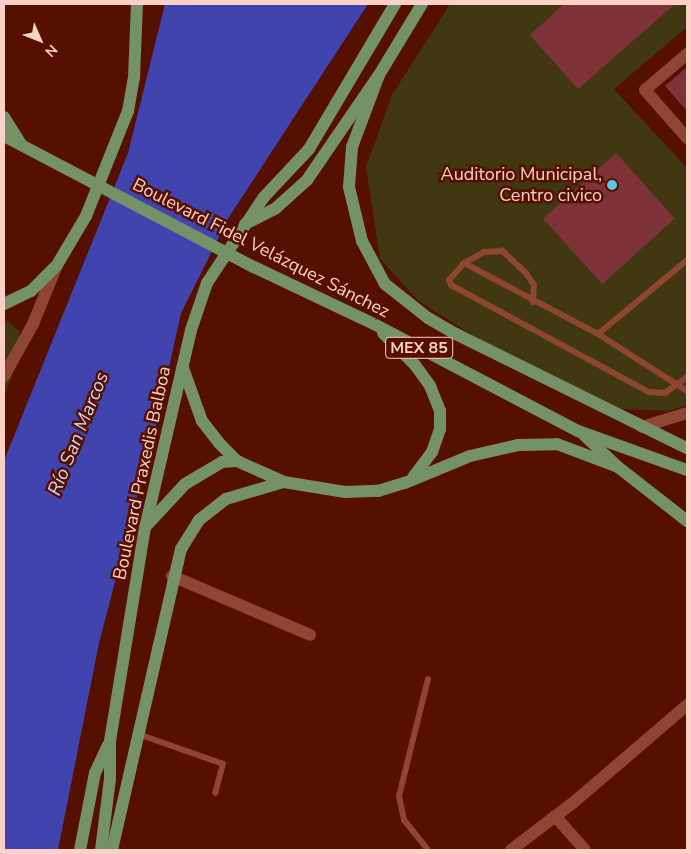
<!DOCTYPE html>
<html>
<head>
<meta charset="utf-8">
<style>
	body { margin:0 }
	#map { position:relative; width:691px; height:854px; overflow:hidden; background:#551000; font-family:"Nunito Sans",sans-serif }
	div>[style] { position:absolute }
	.green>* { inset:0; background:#413811 }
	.water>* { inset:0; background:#4144af }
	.building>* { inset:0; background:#7e333b; transform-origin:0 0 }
	.lane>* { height:6px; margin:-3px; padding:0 3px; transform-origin:3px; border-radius:3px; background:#8e4531 }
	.street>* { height:12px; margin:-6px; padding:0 6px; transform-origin:6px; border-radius:6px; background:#8e4531 }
	.primary>* { height:12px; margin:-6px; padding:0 6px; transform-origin:6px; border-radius:6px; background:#749167 }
	.dots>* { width:14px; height:14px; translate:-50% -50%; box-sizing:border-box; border:2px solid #551000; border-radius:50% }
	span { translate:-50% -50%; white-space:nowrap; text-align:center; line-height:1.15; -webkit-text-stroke:5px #551000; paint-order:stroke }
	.shield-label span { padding:1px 4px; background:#551000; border:1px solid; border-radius:4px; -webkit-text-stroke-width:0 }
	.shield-label { font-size:16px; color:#fcd0c4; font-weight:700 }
	.poi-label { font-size:18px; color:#fcd0c4 }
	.right { translate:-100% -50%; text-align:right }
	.street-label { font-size:18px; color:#fcd0c4 }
	.water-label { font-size:19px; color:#d1d7f4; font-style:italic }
	.frame { position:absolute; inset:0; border:5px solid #fcd0c4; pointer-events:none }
	.north { position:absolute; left:15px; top:15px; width:50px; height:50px; -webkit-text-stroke:4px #551000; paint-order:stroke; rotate:134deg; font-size:14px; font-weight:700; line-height:20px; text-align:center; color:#fcd0c4 }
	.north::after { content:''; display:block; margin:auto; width:18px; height:22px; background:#fcd0c4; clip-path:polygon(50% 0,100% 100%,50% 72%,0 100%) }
</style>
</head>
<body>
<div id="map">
	<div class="green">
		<div style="clip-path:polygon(450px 4px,687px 4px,687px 27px,614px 89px,687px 168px,687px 405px,668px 411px,623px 409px,601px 404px,499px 352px,419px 301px,380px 259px,366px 167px,392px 95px)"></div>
		<div style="clip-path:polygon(6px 320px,19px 331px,22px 350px,4px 396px,4px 321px)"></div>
	</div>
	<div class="water">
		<div style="clip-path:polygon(165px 4px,368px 4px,229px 217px,181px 313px,156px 426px,99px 643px,58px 850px,4px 850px,4px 461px,128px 153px)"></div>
	</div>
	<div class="building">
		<div style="clip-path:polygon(564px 4px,675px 4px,578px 89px,530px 35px)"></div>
		<div style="clip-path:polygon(687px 67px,687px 111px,665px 86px)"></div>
		<div style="left:616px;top:153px;width:88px;height:98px;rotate:48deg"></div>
	</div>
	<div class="lane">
		<div style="left:464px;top:263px;width:152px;rotate:27.9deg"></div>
		<div style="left:598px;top:334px;width:106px;rotate:32.6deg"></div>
		<div style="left:533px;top:302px;width:17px;rotate:-87deg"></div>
		<div style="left:534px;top:285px;width:14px;rotate:-124deg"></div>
		<div style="left:526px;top:273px;width:33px;rotate:-137deg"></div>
		<div style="left:502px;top:251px;width:18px;rotate:177deg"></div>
		<div style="left:484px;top:252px;width:23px;rotate:151deg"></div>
		<div style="left:464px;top:263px;width:23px;rotate:131deg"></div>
		<div style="left:449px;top:280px;width:5px;rotate:68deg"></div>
		<div style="left:451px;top:285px;width:225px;rotate:28.4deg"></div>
		<div style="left:649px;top:392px;width:16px;rotate:4deg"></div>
		<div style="left:665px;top:393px;width:27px;rotate:-36deg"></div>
		<div style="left:598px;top:334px;width:116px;rotate:-39.7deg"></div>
		<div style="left:428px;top:679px;width:121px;rotate:103.9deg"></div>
		<div style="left:399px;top:796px;width:25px;rotate:78deg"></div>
		<div style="left:404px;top:820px;width:38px;rotate:51deg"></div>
		<div style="left:138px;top:734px;width:90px;rotate:19.4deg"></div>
		<div style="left:223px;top:764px;width:30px;rotate:105deg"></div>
	</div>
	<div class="street">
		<div style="left:687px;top:54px;width:55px;rotate:139.4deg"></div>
		<div style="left:645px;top:90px;width:64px;rotate:48.8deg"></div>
		<div style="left:4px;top:376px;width:60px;rotate:-60.9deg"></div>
		<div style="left:33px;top:324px;width:64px;rotate:-67.9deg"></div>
		<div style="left:642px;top:427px;width:47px;rotate:-17.3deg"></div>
		<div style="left:172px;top:576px;width:150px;rotate:23.1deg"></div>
		<div style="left:555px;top:816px;width:45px;rotate:48.6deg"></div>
		<div style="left:511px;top:850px;width:79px;rotate:-37.3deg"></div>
		<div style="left:574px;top:802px;width:149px;rotate:-40.6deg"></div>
	</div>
	<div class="primary">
		<div style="left:379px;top:75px;width:77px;rotate:110.6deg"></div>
		<div style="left:352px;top:147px;width:40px;rotate:94.3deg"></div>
		<div style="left:349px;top:187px;width:56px;rotate:76.5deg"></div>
		<div style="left:362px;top:241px;width:49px;rotate:61.9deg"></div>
		<div style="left:385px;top:284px;width:55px;rotate:38.3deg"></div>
		<div style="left:428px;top:318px;width:32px;rotate:30deg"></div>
		<div style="left:456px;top:334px;width:258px;rotate:26.3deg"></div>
		<div style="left:4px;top:117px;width:32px;rotate:58deg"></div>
		<div style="left:4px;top:136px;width:282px;rotate:27.7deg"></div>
		<div style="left:254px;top:267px;width:133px;rotate:25.4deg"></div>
		<div style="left:374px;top:324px;width:230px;rotate:27.7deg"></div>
		<div style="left:578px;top:431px;width:116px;rotate:19.7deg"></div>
		<div style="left:245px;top:224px;width:35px;rotate:-27deg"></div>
		<div style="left:276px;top:208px;width:42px;rotate:-42.1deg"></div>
		<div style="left:307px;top:180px;width:127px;rotate:-55.6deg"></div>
		<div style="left:379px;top:75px;width:83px;rotate:-58.8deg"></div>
		<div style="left:4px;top:304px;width:30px;rotate:-26deg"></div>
		<div style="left:31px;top:291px;width:37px;rotate:-45deg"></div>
		<div style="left:57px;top:265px;width:57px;rotate:-59.4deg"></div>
		<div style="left:86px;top:216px;width:113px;rotate:-68.2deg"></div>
		<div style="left:128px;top:111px;width:34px;rotate:-80deg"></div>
		<div style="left:134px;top:78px;width:74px;rotate:-87.7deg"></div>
		<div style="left:383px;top:333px;width:45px;rotate:45deg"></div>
		<div style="left:415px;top:365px;width:26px;rotate:54deg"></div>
		<div style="left:430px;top:386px;width:27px;rotate:68deg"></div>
		<div style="left:440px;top:411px;width:18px;rotate:90deg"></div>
		<div style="left:440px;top:429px;width:24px;rotate:109deg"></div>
		<div style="left:432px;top:452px;width:31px;rotate:127deg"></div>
		<div style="left:183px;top:368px;width:56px;rotate:70.3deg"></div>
		<div style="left:202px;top:421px;width:28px;rotate:52deg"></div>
		<div style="left:219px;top:443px;width:25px;rotate:45deg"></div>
		<div style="left:237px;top:461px;width:51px;rotate:24.1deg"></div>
		<div style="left:284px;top:482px;width:62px;rotate:9.3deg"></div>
		<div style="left:345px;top:492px;width:33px;rotate:-2deg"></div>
		<div style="left:378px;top:491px;width:28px;rotate:-17deg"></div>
		<div style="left:405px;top:483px;width:70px;rotate:-22.6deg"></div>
		<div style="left:470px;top:456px;width:49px;rotate:-12.9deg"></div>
		<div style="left:518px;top:445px;width:39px;rotate:-1deg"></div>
		<div style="left:557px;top:444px;width:65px;rotate:20.7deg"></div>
		<div style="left:585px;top:436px;width:45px;rotate:43.2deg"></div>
		<div style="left:618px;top:467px;width:88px;rotate:38deg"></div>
		<div style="left:148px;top:524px;width:54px;rotate:-47.2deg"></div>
		<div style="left:185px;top:484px;width:43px;rotate:-30.7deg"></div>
		<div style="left:222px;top:462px;width:15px;rotate:-4deg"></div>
		<div style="left:80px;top:850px;width:78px;rotate:-79deg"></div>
		<div style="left:95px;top:773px;width:31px;rotate:-65deg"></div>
		<div style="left:101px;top:850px;width:72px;rotate:-82.8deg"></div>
		<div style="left:110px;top:779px;width:38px;rotate:-90deg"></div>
		<div style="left:110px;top:741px;width:216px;rotate:-80.7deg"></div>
		<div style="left:145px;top:528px;width:203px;rotate:-76.9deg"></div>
		<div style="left:191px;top:330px;width:50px;rotate:-71.2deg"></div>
		<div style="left:207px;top:283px;width:103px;rotate:-56.5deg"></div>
		<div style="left:264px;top:197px;width:66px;rotate:-46.8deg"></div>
		<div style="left:309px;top:149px;width:169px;rotate:-59.3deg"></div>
		<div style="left:112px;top:850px;width:309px;rotate:-77.1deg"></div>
		<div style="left:181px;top:549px;width:34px;rotate:-58deg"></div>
		<div style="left:199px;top:520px;width:34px;rotate:-38deg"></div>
		<div style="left:226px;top:499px;width:59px;rotate:-16.6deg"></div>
	</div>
	<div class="dots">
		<div style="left:612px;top:185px;background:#58c9e4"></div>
	</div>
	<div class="shield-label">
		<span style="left:419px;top:348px">MEX 85</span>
	</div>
	<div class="poi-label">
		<span class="right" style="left:602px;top:185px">Auditorio Municipal,<br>Centro civico</span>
	</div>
	<div class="street-label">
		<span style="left:261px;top:248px;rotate:27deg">Boulevard Fidel Velázquez Sánchez</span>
		<span style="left:142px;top:473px;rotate:-78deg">Boulevard Praxedis Balboa</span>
	</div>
	<div class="water-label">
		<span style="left:79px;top:434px;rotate:-68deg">Río San Marcos</span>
	</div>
	<div class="frame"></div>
	<div class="north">N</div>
</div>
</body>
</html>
